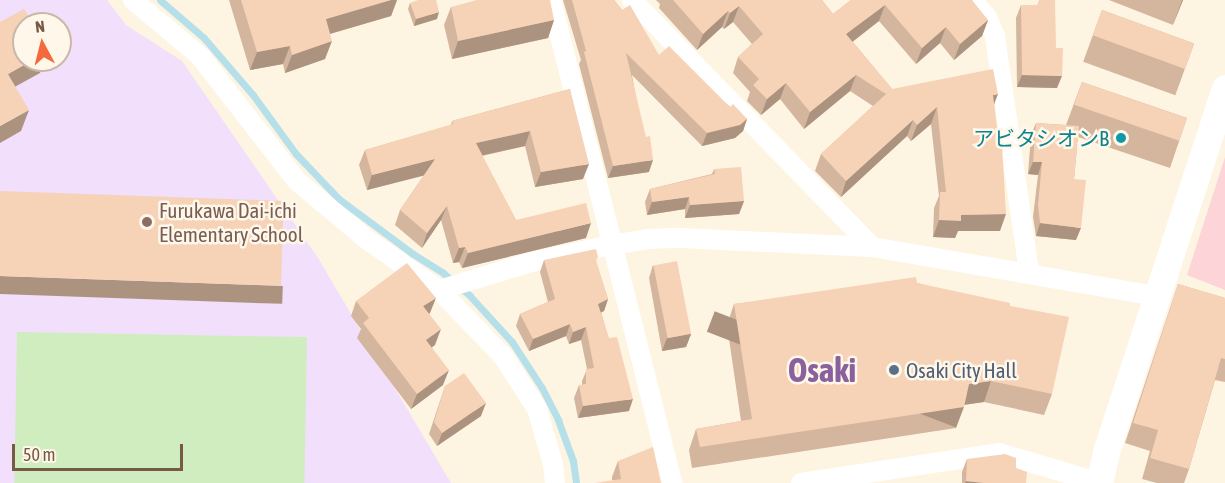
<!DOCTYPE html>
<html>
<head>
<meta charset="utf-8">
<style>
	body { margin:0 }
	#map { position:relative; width:1225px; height:483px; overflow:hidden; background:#fef4e2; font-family:"Asap Condensed","Noto Sans JP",sans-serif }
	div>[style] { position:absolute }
	.education>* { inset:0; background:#f1dffb }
	.medical>* { inset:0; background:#fdd4d8 }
	.green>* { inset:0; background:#d0edbf; transform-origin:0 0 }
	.stream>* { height:7px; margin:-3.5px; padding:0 3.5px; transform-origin:3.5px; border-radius:3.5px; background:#b5e0ea }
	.street>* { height:20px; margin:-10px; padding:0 10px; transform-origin:10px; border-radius:10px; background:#fff }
	.secondary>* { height:27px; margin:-13.5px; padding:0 13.5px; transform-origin:13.5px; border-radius:13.5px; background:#fff }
	.wall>* { inset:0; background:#d4b59d; transform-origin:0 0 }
	.shaded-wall>* { inset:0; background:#ac9380; transform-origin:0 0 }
	.building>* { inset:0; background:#f6d2b7; transform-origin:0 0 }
	.dots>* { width:16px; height:16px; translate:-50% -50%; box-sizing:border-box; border:3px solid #fff8ea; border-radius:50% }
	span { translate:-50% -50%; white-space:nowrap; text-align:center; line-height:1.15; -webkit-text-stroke:5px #fff8ea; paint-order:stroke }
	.culture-label { font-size:21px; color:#0d838f }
	.right { translate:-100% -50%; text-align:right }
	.education-label { font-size:21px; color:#785e54 }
	.left { translate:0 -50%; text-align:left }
	.service-label { font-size:21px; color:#4e5e75 }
	.town-label { font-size:33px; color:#8a619d; font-weight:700 }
	.north { position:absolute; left:12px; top:12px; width:60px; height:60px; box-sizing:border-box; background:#fff8ea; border:2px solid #c9b8a8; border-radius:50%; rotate:353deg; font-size:16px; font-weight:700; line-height:24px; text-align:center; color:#785946 }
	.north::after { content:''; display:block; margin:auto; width:21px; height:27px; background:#f46a3c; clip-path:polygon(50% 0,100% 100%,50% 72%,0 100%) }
	.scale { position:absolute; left:12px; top:444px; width:171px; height:27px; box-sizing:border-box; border:3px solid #785946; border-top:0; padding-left:8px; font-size:18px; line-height:21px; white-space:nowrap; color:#785946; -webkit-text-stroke:4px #fff8ea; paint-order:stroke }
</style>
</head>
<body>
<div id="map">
	<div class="education">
		<div style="clip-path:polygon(evenodd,0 0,107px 0,126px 25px,182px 61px,318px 258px,451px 483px,0 483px,0 0,24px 24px,60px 24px,60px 60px,24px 60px,24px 24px)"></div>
	</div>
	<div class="medical">
		<div style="clip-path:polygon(1225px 157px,1225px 290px,1187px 275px)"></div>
	</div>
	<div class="green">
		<div style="left:17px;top:332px;width:290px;height:151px;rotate:1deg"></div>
	</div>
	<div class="stream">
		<div style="left:160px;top:0;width:58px;rotate:40.8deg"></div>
		<div style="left:204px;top:38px;width:75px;rotate:49.3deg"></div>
		<div style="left:253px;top:95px;width:73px;rotate:53.9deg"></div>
		<div style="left:296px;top:154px;width:62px;rotate:46.3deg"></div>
		<div style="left:339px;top:199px;width:92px;rotate:36.6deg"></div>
		<div style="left:413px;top:254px;width:36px;rotate:32deg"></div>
		<div style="left:443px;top:273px;width:35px;rotate:40deg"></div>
		<div style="left:470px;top:296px;width:62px;rotate:47.6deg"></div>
		<div style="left:512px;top:342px;width:55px;rotate:56.9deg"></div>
		<div style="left:542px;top:388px;width:36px;rotate:63deg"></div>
		<div style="left:558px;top:420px;width:44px;rotate:69.9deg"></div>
		<div style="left:573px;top:461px;width:22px;rotate:82deg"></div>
	</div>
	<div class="street">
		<div style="left:133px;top:0;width:87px;rotate:39.9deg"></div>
		<div style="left:200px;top:56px;width:158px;rotate:52.2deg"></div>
		<div style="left:297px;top:181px;width:89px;rotate:40deg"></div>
		<div style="left:365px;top:238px;width:90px;rotate:35.1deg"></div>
		<div style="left:439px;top:290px;width:92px;rotate:45.9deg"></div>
		<div style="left:503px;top:356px;width:63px;rotate:57.3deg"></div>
		<div style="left:537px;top:409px;width:57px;rotate:73.8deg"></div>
		<div style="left:553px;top:464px;width:19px;rotate:84deg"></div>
		<div style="left:551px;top:0;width:498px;rotate:75.9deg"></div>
		<div style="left:632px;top:0;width:344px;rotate:45.8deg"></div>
		<div style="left:972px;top:0;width:23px;rotate:49deg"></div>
		<div style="left:987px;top:17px;width:21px;rotate:67deg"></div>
		<div style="left:995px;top:36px;width:239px;rotate:81.8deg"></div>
		<div style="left:439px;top:290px;width:96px;rotate:-16.9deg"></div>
		<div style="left:531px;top:262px;width:82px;rotate:-12deg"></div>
		<div style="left:611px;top:245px;width:36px;rotate:-9deg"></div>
		<div style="left:647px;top:239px;width:34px;rotate:-2deg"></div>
		<div style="left:681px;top:238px;width:191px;rotate:2.7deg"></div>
		<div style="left:872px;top:247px;width:288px;rotate:9.8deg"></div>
		<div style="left:801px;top:483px;width:200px;rotate:-8.6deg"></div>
		<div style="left:999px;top:453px;width:105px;rotate:16.5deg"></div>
	</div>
	<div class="secondary">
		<div style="left:1099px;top:483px;width:32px;rotate:-77deg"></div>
		<div style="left:1106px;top:452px;width:383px;rotate:-71.9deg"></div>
	</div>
	<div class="wall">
		<div style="clip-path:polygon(229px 0,397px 0,391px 16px,330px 34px,325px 59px,285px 73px,283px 64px,250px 70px)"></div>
		<div style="clip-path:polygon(563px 0,614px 0,659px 55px,747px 119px,743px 131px,735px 138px,702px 146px,632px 75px,649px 172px,608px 178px,579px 64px,581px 60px)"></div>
		<div style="clip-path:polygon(656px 0,822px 0,833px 14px,851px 0,988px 20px,982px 36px,954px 60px,940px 43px,916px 64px,879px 21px,852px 41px,892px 89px,994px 103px,1000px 231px,958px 231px,955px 238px,933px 237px,934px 208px,939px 196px,931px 124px,911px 141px,907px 136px,841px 197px,815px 171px,821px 154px,873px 106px,850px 91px,804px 129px,780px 99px,761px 115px,747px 101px,750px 92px,733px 73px,738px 57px,752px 44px,733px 22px,724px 29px,722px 27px,697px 50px,659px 8px,660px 4px)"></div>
		<div style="clip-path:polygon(1109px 0,1183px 0,1173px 25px)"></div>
		<div style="clip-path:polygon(410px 3px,437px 19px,414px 26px,408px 9px)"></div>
		<div style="clip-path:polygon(1021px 5px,1037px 5px,1056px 48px,1057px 88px,1017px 87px,1016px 18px)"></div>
		<div style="clip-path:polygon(451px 7px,554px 20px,548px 38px,452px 59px,444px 25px)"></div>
		<div style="left:1102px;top:10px;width:98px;height:55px;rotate:20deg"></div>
		<div style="clip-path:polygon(1082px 82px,1187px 118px,1170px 168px,1078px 137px,1074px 179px,1076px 240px,1036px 236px,1033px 217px,1038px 175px,1028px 174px,1031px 135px,1036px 123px,1066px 125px)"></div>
		<div style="clip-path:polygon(570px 89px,583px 179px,535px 187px,525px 146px,482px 156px,516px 220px,586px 238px,462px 268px,459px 262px,453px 263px,441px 220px,422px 248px,395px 225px,400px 210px,424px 175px,367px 190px,359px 165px,365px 150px,451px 125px,452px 121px)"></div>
		<div style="clip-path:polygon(714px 169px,744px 201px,739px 214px,685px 218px,685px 209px,647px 215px,645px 202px,650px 189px,712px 174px)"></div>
		<div style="clip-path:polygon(544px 260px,596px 262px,608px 299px,604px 311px,601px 312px,629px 411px,578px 418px,574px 398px,579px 385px,582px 385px,582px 381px,587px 369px,581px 340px,569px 344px,566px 336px,529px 351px,516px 326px,520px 314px,548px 302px,540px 272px)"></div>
		<div style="clip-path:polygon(653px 265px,691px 334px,686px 347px,662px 351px,649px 278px)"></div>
		<div style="clip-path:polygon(917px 283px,1010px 306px,1052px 394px,1044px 415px,984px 402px,964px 405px,956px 428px,692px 468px,689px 450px,696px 429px,741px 421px,727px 325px,734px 304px)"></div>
		<div style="clip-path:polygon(1178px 284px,1225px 298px,1225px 382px,1215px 380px,1189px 469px,1184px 483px,1157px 483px,1142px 479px,1150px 451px,1125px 443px)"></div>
		<div style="clip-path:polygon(356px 301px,430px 313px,429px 314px,435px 345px,432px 347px,443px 385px,411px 409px,357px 338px,361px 329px,351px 316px)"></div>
		<div style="clip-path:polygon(445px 386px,481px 416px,437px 446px,429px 434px)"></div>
		<div style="clip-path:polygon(967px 459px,1016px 468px,1026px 483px,962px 483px,962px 472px)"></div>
		<div style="clip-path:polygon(618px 461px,661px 483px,612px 480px,612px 477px)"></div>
	</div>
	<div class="shaded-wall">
		<div style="clip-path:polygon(391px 0,397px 0,391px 16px,319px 37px,326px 19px)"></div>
		<div style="clip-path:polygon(1182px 0,1183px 0,1173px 25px)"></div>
		<div style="clip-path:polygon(885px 5px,879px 21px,841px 51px,846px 34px)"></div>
		<div style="clip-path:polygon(739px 6px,733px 22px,724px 29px,730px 13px)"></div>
		<div style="clip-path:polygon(728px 11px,722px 27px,697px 50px,703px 34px)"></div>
		<div style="clip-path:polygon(439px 12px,437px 19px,414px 26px,416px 19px)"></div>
		<div style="clip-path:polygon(554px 20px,548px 38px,452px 59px,458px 41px)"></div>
		<div style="clip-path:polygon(988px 20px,982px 36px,954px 60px,960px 44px)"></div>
		<div style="clip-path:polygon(946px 27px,940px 43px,916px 64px,922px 48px)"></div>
		<div style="clip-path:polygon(332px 41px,325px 59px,285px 73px,292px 55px)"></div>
		<div style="clip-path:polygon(290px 46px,283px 64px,250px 70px,257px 52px)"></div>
		<div style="clip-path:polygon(33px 60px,45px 60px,40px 73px,0 95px,8px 74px)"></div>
		<div style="clip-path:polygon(856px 75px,850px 91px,804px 129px,810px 112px)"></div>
		<div style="clip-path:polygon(1022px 75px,1062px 76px,1057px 88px,1017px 87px)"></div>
		<div style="clip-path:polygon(786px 83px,780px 99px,761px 115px,767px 99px)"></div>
		<div style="clip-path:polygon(998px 94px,992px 110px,993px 95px)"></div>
		<div style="clip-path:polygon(937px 107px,931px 124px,911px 141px,917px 125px)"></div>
		<div style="clip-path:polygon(29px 110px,21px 131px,0 143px,0 126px)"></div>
		<div style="clip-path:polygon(747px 119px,743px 131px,735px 138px,702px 146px,707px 133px)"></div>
		<div style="clip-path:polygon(913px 120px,907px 136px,841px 197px,846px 181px)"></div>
		<div style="clip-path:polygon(530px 131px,525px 146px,470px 158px,476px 143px)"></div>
		<div style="clip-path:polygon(435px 159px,430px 174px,367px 190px,372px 175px)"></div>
		<div style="clip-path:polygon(653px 160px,649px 172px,608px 178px,613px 166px)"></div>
		<div style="clip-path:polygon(1033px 162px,1042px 162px,1038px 175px,1028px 174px)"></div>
		<div style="clip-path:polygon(589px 164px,583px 179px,535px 187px,541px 172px)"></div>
		<div style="clip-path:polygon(689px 197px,685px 209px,647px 215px,652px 202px)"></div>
		<div style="clip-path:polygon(744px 201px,739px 214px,685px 218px,690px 205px)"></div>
		<div style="clip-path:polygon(447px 206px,441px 220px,422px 248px,427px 233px)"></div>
		<div style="clip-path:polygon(1006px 214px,1000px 231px,958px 231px,955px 238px,933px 237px,939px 220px,961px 215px)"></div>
		<div style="clip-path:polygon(591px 223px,586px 238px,462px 268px,468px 253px)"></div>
		<div style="clip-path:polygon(1040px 223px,1081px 228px,1076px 240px,1036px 236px)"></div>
		<div style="clip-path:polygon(465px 247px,459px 262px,453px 263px,459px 248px)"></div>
		<div style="left:0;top:276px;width:283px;height:18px;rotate:2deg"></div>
		<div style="clip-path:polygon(436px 298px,430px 313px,418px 321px,423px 306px)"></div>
		<div style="clip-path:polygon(608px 299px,604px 311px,594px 316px,598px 304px)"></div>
		<div style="clip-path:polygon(570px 324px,566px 336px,529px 351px,533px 339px)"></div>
		<div style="clip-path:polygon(586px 327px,581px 340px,569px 344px,573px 332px)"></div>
		<div style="clip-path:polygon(441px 329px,435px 345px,421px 355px,426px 340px)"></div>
		<div style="clip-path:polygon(691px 334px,686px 347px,662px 351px,667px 338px)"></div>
		<div style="clip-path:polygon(449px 370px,443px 385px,411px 409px,417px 394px)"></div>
		<div style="clip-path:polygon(991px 381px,984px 402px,962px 405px,969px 384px)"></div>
		<div style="clip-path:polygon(633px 399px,629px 411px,578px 418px,583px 406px)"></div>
		<div style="clip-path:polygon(486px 403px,481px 416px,437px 446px,442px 433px)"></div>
		<div style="left:964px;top:407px;width:22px;height:267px;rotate:111deg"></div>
		<div style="clip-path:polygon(966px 481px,984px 483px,965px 483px)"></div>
	</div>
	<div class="building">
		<div style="clip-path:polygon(241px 0,391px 0,326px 19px,332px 41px,292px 55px,290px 46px,257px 52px)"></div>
		<div style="clip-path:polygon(418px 0,436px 0,439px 12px,416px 19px,410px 3px)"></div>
		<div style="clip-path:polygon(477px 0,550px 0,554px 20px,458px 41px,451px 7px)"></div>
		<div style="clip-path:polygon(572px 0,614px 0,622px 10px,630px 5px,659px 55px,669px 46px,730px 107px,733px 104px,747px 119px,740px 125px,707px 133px,626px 53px,646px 137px,650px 136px,653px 160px,613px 166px,584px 52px,586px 51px)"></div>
		<div style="clip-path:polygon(673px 0,822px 0,833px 14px,851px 0,972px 0,988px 20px,960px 44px,946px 27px,922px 48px,885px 5px,846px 34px,892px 89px,993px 69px,998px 94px,993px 95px,999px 144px,1002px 144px,1006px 214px,961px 215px,961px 221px,939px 220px,940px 192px,946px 192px,937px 107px,917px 125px,913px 120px,846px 181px,821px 154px,886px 94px,856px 75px,810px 112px,786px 83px,767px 99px,753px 85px,759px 79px,738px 57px,763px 34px,739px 6px,730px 13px,728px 11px,703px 34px)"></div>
		<div style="clip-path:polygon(1039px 0,1055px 0,1056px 48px,1063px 48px,1062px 76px,1022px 75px,1021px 5px,1037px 5px)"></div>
		<div style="clip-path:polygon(24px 9px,33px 24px,24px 24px,24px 60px,33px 60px,8px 74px,29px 110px,0 126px,0 22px)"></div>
		<div style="left:1102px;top:10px;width:98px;height:27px;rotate:20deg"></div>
		<div style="left:1082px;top:82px;width:111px;height:24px;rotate:19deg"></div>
		<div style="clip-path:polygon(570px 89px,589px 164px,541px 172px,530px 131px,476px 143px,516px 220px,586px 203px,591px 223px,468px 253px,465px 247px,459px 248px,447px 206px,427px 233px,400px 210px,435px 159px,372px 175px,365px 150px,453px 124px,452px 121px)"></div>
		<div style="clip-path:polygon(1036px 123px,1079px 126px,1074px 179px,1086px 180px,1081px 228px,1040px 223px,1038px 205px,1042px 162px,1033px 162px)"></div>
		<div style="clip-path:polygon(741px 167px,744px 201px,690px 205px,689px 197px,652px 202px,650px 189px,715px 174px,714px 169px)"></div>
		<div style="left:0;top:191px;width:284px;height:85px;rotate:2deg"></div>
		<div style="clip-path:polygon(596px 249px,598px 257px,596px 260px,608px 299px,598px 304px,609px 338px,617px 337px,633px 399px,583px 406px,579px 385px,586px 384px,586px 369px,594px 368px,586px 327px,573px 332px,570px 324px,533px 339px,520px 314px,555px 299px,544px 260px)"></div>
		<div style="left:677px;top:261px;width:74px;height:24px;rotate:79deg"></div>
		<div style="clip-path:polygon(407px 263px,436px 298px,423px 306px,441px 329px,426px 340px,449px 370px,417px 394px,363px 323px,369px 318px,356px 301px)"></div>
		<div style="clip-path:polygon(916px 277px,917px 283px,1010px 303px,1010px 306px,1069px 317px,1052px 394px,991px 381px,969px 384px,964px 407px,700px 447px,696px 429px,752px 419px,734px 304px)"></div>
		<div style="clip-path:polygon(1178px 284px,1225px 298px,1225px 359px,1221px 358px,1189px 469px,1150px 458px,1158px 430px,1133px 423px)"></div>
		<div style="clip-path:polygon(464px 373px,486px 403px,442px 433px,434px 422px,445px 386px)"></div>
		<div style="clip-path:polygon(653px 447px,661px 483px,595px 483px,621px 479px,618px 461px)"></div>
		<div style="clip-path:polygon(1005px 454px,1016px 458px,1016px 468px,1027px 472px,1026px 483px,984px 483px,966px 481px,967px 459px)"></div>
	</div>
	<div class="dots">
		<div style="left:1121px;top:138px;background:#0f9aa8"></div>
		<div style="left:147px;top:222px;background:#8d6e63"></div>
		<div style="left:894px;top:370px;background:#5c6f8a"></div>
	</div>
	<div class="culture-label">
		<span class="right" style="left:1109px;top:138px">アビタシオンB</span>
	</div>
	<div class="education-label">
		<span class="left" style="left:159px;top:222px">Furukawa Dai-ichi<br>Elementary School</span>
	</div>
	<div class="service-label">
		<span class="left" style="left:906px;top:370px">Osaki City Hall</span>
	</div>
	<div class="town-label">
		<span style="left:822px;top:371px">Osaki</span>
	</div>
	<div class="north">N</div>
	<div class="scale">50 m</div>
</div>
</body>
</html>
